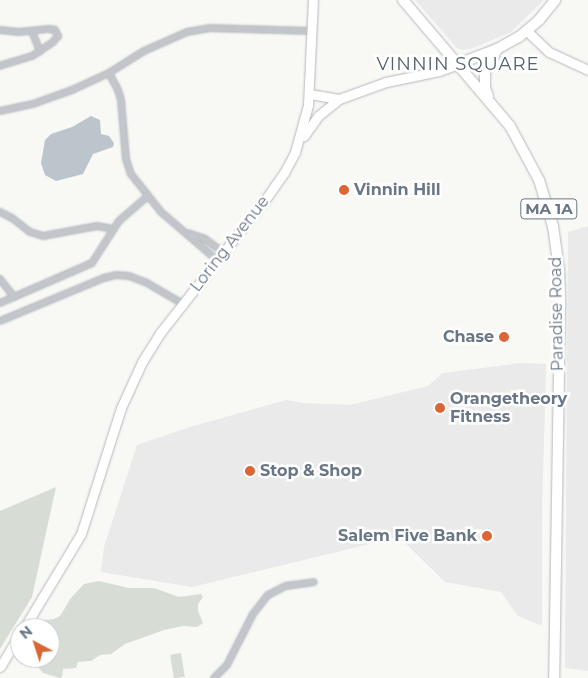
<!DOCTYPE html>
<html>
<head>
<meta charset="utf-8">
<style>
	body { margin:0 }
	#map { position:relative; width:588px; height:678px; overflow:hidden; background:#f8f8f5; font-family:Montserrat,sans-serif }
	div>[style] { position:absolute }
	.built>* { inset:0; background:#e9eae9 }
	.green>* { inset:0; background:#d7ddd5; transform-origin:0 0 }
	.water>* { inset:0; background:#bcc5cb }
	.roads { filter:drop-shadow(0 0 1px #b4b9be) drop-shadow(0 0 1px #b4b9be) }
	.minor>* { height:6px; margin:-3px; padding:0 3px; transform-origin:3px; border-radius:3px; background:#c2c5c9 }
	.secondary>* { height:9px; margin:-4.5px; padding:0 4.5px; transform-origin:4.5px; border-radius:4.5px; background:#fff }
	.primary>* { height:10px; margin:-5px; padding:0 5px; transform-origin:5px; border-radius:5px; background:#fff }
	.trunk>* { height:10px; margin:-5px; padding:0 5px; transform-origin:5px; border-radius:5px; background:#fff }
	.dots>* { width:14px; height:14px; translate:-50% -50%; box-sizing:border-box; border:2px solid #fff; border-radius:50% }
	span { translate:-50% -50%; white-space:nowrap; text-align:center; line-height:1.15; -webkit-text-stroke:5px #fff; paint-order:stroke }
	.shield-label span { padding:1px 4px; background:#fff; border:1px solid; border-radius:4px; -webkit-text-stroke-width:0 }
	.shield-label { font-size:15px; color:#697685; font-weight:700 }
	.poi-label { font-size:16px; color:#697685; font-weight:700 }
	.left { translate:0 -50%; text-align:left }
	.right { translate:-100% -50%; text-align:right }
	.street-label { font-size:16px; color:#697685 }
	.neighbourhood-label { font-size:18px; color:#56606a; letter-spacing:1px }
	.north { position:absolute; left:10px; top:618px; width:50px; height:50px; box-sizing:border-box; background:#fff; border:1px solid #c3c8ce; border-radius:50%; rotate:320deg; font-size:14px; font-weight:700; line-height:20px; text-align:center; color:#697685 }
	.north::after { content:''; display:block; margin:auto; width:18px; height:22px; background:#db6633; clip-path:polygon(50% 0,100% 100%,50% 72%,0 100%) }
</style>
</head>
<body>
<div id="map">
	<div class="built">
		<div style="clip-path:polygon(415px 0,544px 0,511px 32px,471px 49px,462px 50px,457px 48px)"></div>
		<div style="clip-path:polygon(588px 226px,588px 671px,565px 668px,568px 232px)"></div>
		<div style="clip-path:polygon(521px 363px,546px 364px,542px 515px,542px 626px,518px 616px,501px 592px,445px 582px,399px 537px,192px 587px,101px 572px,104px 547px,137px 445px,190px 427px,286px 400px,304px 403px,350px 405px,428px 386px,443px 373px)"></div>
	</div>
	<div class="green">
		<div style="clip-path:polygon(56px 487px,32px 597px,0 649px,0 511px)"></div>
		<div style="clip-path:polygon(99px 581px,129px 588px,154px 588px,179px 597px,201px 594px,203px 597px,198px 604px,198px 611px,203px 623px,197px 627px,183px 626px,164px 630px,125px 644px,111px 654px,100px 655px,91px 661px,78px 662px,76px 668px,63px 669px,62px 677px,60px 678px,43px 673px,34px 662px,36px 658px,50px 658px,50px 628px,45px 622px,45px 620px,54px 619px,60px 616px,71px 598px,84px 584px)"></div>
		<div style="left:181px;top:653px;width:24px;height:11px;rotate:81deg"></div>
	</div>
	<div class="water">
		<div style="clip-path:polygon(91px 116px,100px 120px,101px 134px,109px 136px,114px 143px,113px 147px,93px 154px,83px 174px,56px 181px,45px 175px,41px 163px,45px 140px,51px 134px,72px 127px)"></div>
	</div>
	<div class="roads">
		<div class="minor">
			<div style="left:0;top:30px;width:19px;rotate:6deg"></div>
			<div style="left:19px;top:32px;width:30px;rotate:-6deg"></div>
			<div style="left:49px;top:29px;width:6px;rotate:9deg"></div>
			<div style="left:55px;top:30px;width:7px;rotate:63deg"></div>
			<div style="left:58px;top:36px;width:8px;rotate:130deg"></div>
			<div style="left:53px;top:42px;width:25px;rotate:146deg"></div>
			<div style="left:32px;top:56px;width:34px;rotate:163deg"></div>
			<div style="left:32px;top:31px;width:22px;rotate:69deg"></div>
			<div style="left:109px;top:73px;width:19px;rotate:62deg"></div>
			<div style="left:118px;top:90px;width:10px;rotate:73deg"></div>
			<div style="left:121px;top:100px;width:59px;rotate:85.2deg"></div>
			<div style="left:126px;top:159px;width:16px;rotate:72deg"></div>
			<div style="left:131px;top:174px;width:48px;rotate:51.7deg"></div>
			<div style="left:161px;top:212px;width:74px;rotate:40.6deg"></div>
			<div style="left:0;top:111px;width:34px;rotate:-12deg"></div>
			<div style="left:33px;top:104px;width:41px;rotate:-19.7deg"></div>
			<div style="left:72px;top:90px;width:41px;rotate:-24.7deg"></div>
			<div style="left:109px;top:73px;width:41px;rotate:-32.2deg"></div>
			<div style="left:144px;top:51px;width:47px;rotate:-23.8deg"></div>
			<div style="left:187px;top:32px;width:22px;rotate:-10deg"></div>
			<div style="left:209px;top:28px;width:103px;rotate:1.7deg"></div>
			<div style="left:0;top:212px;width:13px;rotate:27deg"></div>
			<div style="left:12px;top:218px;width:23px;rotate:38deg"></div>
			<div style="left:30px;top:232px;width:14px;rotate:17deg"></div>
			<div style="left:43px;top:236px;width:55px;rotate:-10.5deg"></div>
			<div style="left:97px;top:226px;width:17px;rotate:10deg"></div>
			<div style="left:188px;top:233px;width:18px;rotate:19deg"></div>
			<div style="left:205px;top:239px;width:22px;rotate:36deg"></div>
			<div style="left:0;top:279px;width:23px;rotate:52deg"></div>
			<div style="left:0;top:303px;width:100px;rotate:-23.5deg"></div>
			<div style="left:92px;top:263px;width:50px;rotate:-57.3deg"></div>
			<div style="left:119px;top:221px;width:37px;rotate:-41deg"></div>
			<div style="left:0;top:321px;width:113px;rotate:-22.5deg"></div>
			<div style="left:104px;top:278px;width:12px;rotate:-14deg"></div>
			<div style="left:116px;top:275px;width:13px;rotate:4deg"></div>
			<div style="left:129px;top:276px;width:19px;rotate:21deg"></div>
			<div style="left:147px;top:283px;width:42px;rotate:30.3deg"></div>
			<div style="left:214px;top:678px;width:18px;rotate:-45deg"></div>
			<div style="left:227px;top:665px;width:57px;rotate:-63deg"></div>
			<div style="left:253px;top:614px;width:24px;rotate:-52deg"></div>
			<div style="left:268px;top:595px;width:20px;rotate:-27deg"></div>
			<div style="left:286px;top:586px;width:28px;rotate:-8deg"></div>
		</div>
		<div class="secondary">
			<div style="left:527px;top:31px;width:30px;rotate:44deg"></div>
			<div style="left:549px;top:52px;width:43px;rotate:24.8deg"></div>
			<div style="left:310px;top:94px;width:29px;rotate:10deg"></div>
			<div style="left:339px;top:99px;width:50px;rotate:-19.9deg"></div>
			<div style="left:386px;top:82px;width:54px;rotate:-11.7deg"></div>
			<div style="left:439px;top:71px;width:20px;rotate:-20deg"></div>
			<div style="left:304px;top:136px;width:24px;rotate:-55deg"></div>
			<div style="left:318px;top:116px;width:27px;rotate:-39deg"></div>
			<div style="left:24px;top:628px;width:110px;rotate:-58.8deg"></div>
			<div style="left:81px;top:534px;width:132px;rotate:-72.4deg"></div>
			<div style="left:121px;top:408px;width:51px;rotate:-65.5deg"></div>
			<div style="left:142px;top:362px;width:34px;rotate:-58deg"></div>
			<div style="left:160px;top:333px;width:173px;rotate:-51.8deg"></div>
			<div style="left:267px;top:197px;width:29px;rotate:-55deg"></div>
			<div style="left:284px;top:173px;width:24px;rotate:-62deg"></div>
			<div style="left:295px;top:152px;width:49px;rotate:-74.5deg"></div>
			<div style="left:308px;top:105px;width:105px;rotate:-87.3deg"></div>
			<div style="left:0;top:667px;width:39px;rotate:-59deg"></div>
		</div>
		<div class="primary">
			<div style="left:458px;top:64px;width:42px;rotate:-21deg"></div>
			<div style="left:497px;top:49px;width:25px;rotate:-29deg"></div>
			<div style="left:519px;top:37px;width:26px;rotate:-40deg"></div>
			<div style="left:539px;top:20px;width:26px;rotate:-51deg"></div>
		</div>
		<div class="trunk">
			<div style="left:403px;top:0;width:165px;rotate:49.7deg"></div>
			<div style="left:510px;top:126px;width:61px;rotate:61.8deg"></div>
			<div style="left:539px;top:180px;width:48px;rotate:73.1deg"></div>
			<div style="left:553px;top:226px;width:43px;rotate:82.1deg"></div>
			<div style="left:559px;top:269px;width:38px;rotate:88deg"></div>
			<div style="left:560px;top:307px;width:371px;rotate:90.9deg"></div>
			<div style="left:488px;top:96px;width:9px;rotate:-111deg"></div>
			<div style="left:485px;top:88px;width:16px;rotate:-90deg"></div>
			<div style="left:485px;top:72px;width:26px;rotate:-62deg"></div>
		</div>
	</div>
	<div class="dots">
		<div style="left:344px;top:190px;background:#db6633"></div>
		<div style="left:504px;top:337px;background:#db6633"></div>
		<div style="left:440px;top:408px;background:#db6633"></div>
		<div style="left:250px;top:471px;background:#db6633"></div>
		<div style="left:487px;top:536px;background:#db6633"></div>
	</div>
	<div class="shield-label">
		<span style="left:549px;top:209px">MA 1A</span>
	</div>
	<div class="poi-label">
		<span class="left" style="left:354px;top:190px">Vinnin Hill</span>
		<span class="right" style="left:494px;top:337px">Chase</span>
		<span class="left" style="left:450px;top:408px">Orangetheory<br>Fitness</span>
		<span class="left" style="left:260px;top:471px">Stop &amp; Shop</span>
		<span class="right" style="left:477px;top:536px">Salem Five Bank</span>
	</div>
	<div class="street-label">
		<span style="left:230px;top:244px;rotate:-52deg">Loring Avenue</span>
		<span style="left:557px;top:314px;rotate:-91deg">Paradise Road</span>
	</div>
	<div class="neighbourhood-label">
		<span style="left:458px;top:64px">VINNIN SQUARE</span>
	</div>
	<div class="north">N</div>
</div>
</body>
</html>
